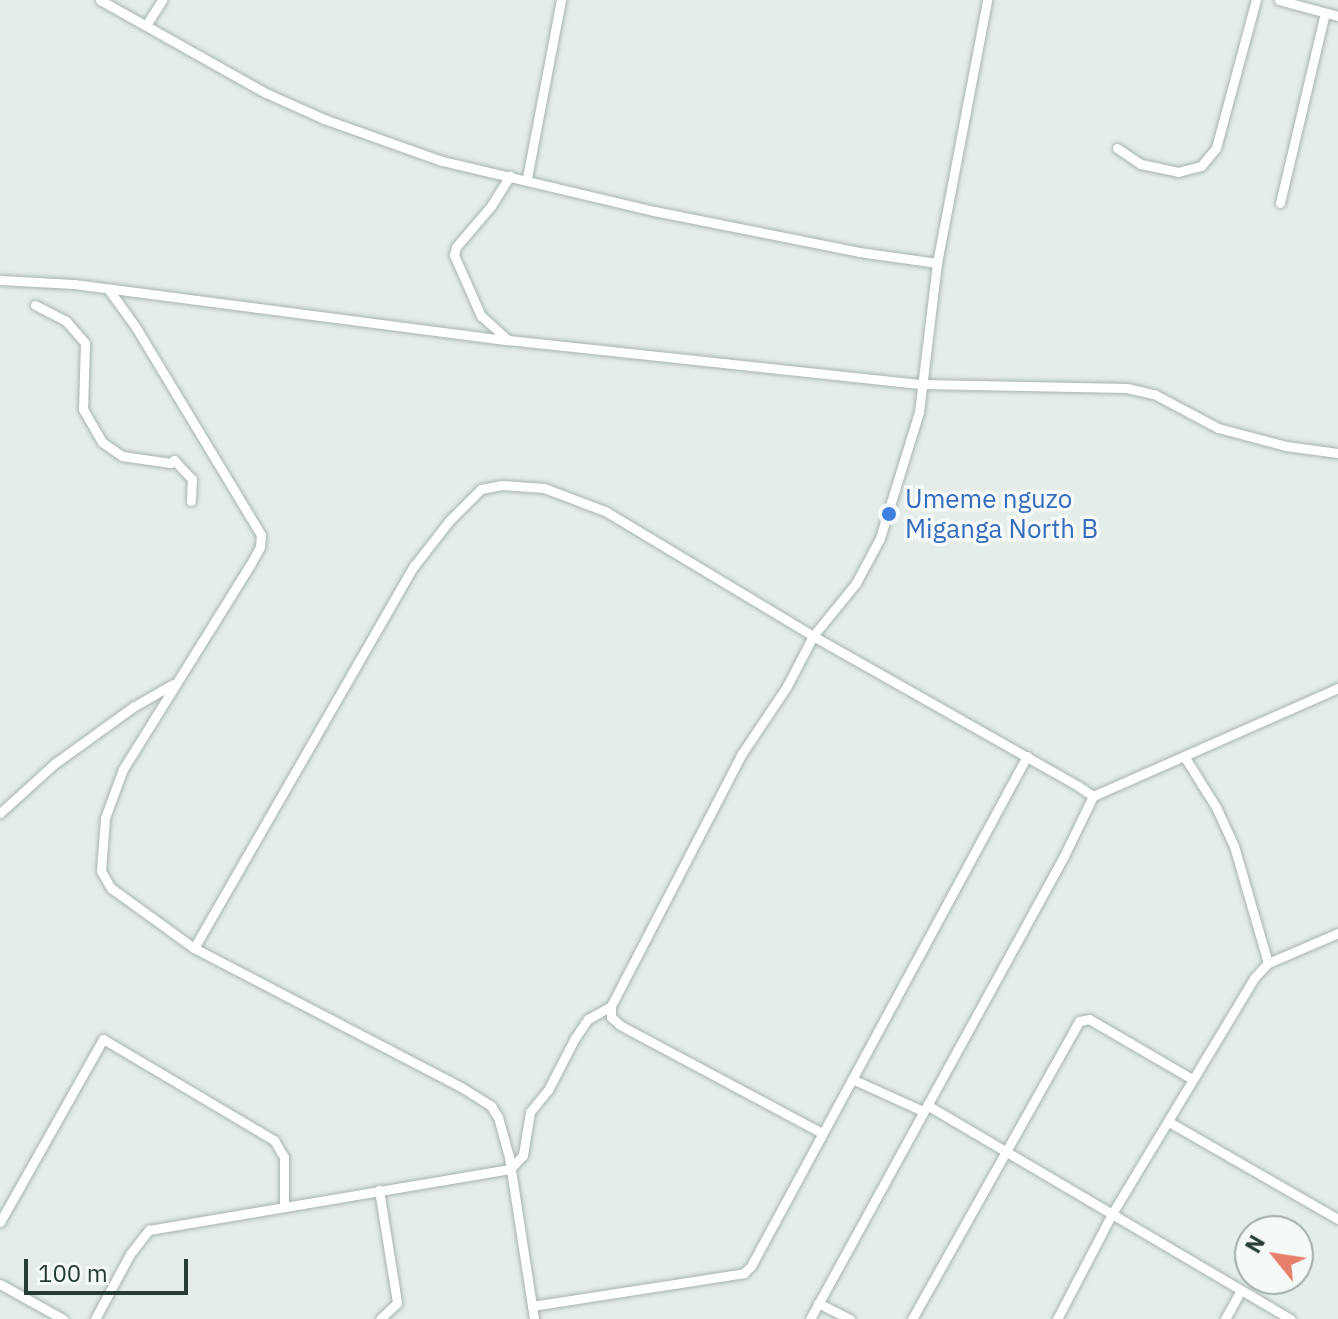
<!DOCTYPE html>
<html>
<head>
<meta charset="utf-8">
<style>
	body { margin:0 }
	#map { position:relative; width:1338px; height:1319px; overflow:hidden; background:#e5ede8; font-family:"IBM Plex Sans",sans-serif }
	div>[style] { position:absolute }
	.roads { filter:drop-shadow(0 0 2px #a8b5ae) drop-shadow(0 0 2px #a8b5ae) }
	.street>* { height:9px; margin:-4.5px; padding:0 4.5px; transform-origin:4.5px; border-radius:4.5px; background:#fff }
	.dots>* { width:22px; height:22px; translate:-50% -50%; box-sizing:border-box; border:4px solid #f5f9f7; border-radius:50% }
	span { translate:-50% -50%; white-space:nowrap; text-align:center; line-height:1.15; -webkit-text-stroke:7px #f5f9f7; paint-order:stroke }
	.shop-label { font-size:26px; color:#366cbe }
	.left { translate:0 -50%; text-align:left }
	.north { position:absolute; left:1234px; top:1215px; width:80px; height:80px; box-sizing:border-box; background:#f5f9f7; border:2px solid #a2aea9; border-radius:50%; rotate:300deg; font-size:22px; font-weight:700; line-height:32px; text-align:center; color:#253d34 }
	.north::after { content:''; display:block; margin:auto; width:28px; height:36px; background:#e57e6a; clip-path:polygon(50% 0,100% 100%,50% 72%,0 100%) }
	.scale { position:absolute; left:24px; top:1259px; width:164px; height:36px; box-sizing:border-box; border:4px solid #253d34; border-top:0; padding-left:10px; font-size:24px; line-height:28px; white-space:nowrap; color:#253d34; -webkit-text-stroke:6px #f5f9f7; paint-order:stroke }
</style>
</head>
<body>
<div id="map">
	<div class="roads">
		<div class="street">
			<div style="left:100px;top:0;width:190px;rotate:29.3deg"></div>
			<div style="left:266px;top:93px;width:64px;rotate:24.1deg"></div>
			<div style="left:324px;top:119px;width:125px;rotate:19.6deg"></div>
			<div style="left:442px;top:161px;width:218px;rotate:13.3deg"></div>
			<div style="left:654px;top:211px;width:209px;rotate:11.3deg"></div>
			<div style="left:859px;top:252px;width:79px;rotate:8deg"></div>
			<div style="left:1279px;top:0;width:61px;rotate:15.2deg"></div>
			<div style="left:146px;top:25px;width:30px;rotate:-57deg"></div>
			<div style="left:1117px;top:148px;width:29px;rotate:34deg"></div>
			<div style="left:1141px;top:164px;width:38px;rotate:12deg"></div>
			<div style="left:1178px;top:172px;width:24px;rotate:-15deg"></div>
			<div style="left:1201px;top:166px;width:23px;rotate:-50deg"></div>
			<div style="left:1216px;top:148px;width:153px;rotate:-74.9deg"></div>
			<div style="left:527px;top:178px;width:181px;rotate:-79.2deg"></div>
			<div style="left:1280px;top:203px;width:195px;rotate:-76.7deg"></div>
			<div style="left:0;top:280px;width:74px;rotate:3.1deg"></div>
			<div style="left:74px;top:284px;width:438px;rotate:7.4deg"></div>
			<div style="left:508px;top:340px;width:416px;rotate:6.1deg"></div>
			<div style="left:922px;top:384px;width:205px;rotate:1.1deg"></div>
			<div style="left:1127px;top:388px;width:28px;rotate:13deg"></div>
			<div style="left:1154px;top:394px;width:72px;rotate:28deg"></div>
			<div style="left:1218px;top:428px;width:70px;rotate:14.8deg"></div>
			<div style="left:1286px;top:446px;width:52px;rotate:7.7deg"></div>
			<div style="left:109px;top:290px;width:44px;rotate:54.2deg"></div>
			<div style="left:135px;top:326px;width:244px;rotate:58.9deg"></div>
			<div style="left:261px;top:535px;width:12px;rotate:95deg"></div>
			<div style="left:260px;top:547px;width:21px;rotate:119deg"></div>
			<div style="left:250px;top:565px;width:240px;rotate:121.9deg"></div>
			<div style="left:123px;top:769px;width:52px;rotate:110.2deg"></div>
			<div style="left:105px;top:818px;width:53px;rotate:94.3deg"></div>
			<div style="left:101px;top:871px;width:20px;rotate:60deg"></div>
			<div style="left:111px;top:888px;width:102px;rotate:35.9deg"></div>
			<div style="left:194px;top:948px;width:301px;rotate:27.5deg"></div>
			<div style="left:461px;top:1087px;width:36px;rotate:32deg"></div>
			<div style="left:491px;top:1106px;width:13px;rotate:58deg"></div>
			<div style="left:498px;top:1117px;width:41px;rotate:74.6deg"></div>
			<div style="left:509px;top:1157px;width:164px;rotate:81.2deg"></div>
			<div style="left:35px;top:305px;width:35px;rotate:27deg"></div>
			<div style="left:66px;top:321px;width:29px;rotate:49deg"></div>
			<div style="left:85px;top:343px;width:66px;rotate:91.7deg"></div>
			<div style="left:83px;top:409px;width:38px;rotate:60deg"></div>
			<div style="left:102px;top:442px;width:24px;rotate:35deg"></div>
			<div style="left:122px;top:456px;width:49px;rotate:8.3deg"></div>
			<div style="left:170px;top:463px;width:5px;rotate:-37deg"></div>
			<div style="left:174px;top:460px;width:26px;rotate:47deg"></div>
			<div style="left:192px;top:479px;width:22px;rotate:93deg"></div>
			<div style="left:508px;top:340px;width:36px;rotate:-138deg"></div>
			<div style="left:481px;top:316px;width:67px;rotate:-113.9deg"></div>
			<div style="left:454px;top:255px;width:8px;rotate:-76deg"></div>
			<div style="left:456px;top:247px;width:54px;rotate:-49.5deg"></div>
			<div style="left:491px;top:206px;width:36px;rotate:-58deg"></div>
			<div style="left:1184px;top:756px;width:60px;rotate:57.9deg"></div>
			<div style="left:1216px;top:807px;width:43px;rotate:65.2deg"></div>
			<div style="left:1234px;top:846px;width:122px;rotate:73.8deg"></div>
			<div style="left:1093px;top:796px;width:268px;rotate:-23.8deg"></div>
			<div style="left:0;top:813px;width:73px;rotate:-42.2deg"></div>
			<div style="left:54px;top:764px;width:97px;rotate:-35.8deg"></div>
			<div style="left:133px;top:707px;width:46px;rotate:-29.9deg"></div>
			<div style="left:194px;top:948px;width:441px;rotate:-60.1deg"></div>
			<div style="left:414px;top:566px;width:57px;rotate:-52.1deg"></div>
			<div style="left:449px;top:521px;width:45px;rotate:-45deg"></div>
			<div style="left:481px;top:489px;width:21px;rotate:-11deg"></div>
			<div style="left:502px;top:485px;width:42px;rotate:4.1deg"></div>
			<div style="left:544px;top:488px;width:65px;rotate:20.7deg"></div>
			<div style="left:605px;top:511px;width:243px;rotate:31deg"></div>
			<div style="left:813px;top:636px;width:305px;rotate:29.5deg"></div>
			<div style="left:1078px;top:786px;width:18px;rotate:34deg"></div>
			<div style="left:1093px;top:796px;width:67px;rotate:115.8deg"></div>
			<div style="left:1064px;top:856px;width:528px;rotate:118.75deg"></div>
			<div style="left:852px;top:1079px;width:78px;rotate:24.3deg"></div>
			<div style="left:927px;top:1105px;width:422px;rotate:30.5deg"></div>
			<div style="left:1169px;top:1122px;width:195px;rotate:29.9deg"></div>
			<div style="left:822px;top:1133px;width:229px;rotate:-151.9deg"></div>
			<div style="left:620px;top:1025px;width:12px;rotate:-138deg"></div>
			<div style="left:611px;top:1017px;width:11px;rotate:-90deg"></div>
			<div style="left:611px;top:1006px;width:283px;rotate:-62.6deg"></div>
			<div style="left:741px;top:755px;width:83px;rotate:-56.3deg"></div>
			<div style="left:787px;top:686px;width:56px;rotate:-62.5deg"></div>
			<div style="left:813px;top:636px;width:68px;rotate:-50.9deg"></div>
			<div style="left:856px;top:583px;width:51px;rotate:-61.9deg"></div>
			<div style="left:880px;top:538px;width:132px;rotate:-72.8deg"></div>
			<div style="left:919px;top:412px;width:150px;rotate:-83.1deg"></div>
			<div style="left:937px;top:263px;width:268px;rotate:-79.2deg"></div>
			<div style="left:379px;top:1190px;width:114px;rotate:80.9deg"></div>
			<div style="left:397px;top:1303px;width:23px;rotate:137deg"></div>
			<div style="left:0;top:1222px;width:210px;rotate:-60.6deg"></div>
			<div style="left:103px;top:1039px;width:199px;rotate:30.6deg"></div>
			<div style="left:274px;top:1140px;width:20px;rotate:60deg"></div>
			<div style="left:284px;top:1157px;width:48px;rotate:90deg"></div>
			<div style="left:0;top:1284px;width:72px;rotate:29.1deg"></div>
			<div style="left:818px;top:1303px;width:36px;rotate:27deg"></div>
			<div style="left:532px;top:1306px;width:215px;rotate:-8.8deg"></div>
			<div style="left:744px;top:1273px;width:10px;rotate:-45deg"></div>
			<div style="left:751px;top:1266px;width:580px;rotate:-61.58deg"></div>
			<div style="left:95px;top:1319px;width:74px;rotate:-61.7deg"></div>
			<div style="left:130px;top:1254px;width:31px;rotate:-52deg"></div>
			<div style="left:149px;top:1230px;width:366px;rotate:-9.6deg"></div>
			<div style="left:510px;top:1169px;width:19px;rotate:-47deg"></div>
			<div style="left:523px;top:1155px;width:44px;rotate:-80.8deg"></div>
			<div style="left:530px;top:1112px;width:28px;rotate:-51deg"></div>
			<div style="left:548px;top:1090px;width:59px;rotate:-62.6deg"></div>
			<div style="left:575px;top:1038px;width:23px;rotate:-56deg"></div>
			<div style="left:588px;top:1019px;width:26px;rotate:-29deg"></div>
			<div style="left:912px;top:1319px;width:342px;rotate:-60.7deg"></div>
			<div style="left:1079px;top:1021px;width:10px;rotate:-11deg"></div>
			<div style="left:1089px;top:1019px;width:119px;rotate:30.2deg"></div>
			<div style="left:1057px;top:1319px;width:121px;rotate:-62.4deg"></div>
			<div style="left:1113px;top:1212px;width:273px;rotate:-58.9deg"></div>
			<div style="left:1254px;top:978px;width:21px;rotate:-47deg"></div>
			<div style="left:1268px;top:963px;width:76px;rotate:-23.2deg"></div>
			<div style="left:1225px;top:1319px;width:33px;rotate:-61deg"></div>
		</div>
	</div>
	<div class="dots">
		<div style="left:889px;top:514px;background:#3f7fe0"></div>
	</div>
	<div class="shop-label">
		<span class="left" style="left:905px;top:514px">Umeme nguzo<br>Miganga North B</span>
	</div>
	<div class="north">N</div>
	<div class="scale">100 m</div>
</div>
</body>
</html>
